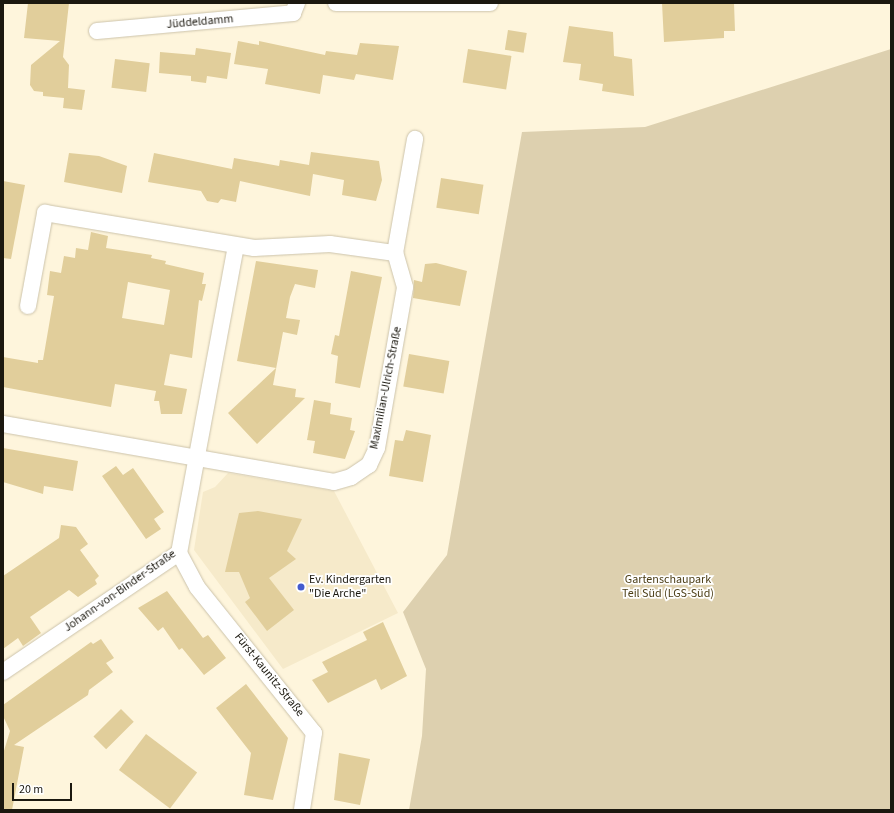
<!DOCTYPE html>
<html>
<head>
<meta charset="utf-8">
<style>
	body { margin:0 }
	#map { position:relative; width:894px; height:813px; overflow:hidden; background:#fef5dc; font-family:"Source Sans 3",sans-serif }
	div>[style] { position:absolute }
	.built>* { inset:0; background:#f6eaca }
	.green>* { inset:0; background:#ddd0af }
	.building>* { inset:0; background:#e1ce9b; transform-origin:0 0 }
	.roads { filter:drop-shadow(0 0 1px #ccc3ab) drop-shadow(0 0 1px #ccc3ab) }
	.minor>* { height:16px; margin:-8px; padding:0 8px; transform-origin:8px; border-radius:8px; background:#fff }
	.dots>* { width:11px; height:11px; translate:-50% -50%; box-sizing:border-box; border:2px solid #fff; border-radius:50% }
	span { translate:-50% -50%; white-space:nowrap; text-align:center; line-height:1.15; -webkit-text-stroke:3.5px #fff; paint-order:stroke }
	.street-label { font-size:12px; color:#1b180f }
	.poi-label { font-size:12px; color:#1b180f }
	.left { translate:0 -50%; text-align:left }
	.park-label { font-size:12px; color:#4b3d15 }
	.frame { position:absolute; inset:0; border:4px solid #1b180f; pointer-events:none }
	.scale { position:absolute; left:12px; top:783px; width:60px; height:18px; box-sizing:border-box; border:2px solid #1b180f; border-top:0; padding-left:5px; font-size:12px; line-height:14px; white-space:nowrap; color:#1b180f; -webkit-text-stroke:3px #fff; paint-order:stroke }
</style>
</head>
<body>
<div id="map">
	<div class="built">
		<div style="clip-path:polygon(228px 473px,334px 491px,398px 613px,283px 669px,194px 550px,203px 492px,215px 487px)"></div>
	</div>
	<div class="green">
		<div style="clip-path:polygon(891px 49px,891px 810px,409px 810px,422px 736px,426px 669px,403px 612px,447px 555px,522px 132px,645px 127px)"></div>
	</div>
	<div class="building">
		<div style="clip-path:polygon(28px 3px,69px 3px,63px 57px,69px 65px,68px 88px,85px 90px,82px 110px,63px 108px,64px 98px,43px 96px,43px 92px,34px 91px,30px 85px,31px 65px,60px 41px,24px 38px)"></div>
		<div style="clip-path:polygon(662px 3px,734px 3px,735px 31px,724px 31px,724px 38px,664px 42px)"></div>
		<div style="clip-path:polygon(569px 26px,613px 32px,614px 56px,632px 59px,634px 96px,602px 91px,603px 84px,579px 80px,581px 64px,563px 62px)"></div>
		<div style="left:508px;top:30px;width:19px;height:20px;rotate:9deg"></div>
		<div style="clip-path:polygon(238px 41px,259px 45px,259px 41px,325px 55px,326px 51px,357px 55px,360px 43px,399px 46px,393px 80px,356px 74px,354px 80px,323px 75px,320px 94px,265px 84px,268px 69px,234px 64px)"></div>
		<div style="clip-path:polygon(196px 48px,231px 53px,227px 79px,207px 76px,206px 83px,191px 81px,191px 76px,159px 73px,160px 52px,195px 55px)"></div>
		<div style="left:468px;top:49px;width:44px;height:34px;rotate:9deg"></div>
		<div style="left:115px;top:59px;width:35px;height:29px;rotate:7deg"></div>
		<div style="clip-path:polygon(311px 152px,379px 161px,382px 180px,376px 201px,342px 195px,344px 180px,313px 174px,310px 196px,240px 181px,236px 202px,221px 199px,218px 203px,207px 201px,201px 191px,148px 182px,154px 153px,232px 169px,234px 158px,279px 166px,280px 160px,309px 165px)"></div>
		<div style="clip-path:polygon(69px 153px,99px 156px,127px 166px,122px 193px,64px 182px)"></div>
		<div style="left:441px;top:178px;width:43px;height:30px;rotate:9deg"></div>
		<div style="clip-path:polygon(3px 181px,25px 185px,11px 259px,3px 258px)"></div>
		<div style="clip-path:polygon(evenodd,91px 232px,108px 236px,106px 248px,152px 255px,151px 258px,166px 261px,165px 264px,204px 273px,202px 284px,206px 284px,202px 301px,199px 300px,192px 358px,170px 354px,164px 385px,187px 389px,182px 414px,161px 414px,159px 401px,154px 401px,156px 391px,115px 384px,111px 407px,3px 387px,3px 357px,38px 363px,38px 360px,43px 360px,54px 296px,47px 295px,50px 271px,61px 273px,64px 256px,75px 258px,76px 248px,88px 250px,91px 232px,128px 282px,170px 290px,164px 325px,122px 318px,128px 282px)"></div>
		<div style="clip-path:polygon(256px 261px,318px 270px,315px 288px,295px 284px,290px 297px,286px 318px,300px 320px,297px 335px,283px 332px,273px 385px,296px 389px,295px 397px,305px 398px,257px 444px,228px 413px,276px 368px,237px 361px)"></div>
		<div style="clip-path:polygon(436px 263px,467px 271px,460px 306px,413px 298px,414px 280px,422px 282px,425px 264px)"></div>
		<div style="clip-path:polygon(351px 271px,382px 277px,360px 388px,335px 383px,338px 356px,331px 354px,335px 335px,339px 336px)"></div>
		<div style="left:409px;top:354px;width:41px;height:33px;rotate:10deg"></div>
		<div style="clip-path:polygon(314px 400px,331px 403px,330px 414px,352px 418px,350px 430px,355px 431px,345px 459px,313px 453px,315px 441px,307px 440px)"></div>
		<div style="clip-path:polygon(406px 430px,431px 435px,423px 482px,389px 476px,395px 440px,403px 441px)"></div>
		<div style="clip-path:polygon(3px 448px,78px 461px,73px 491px,44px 486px,43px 494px,3px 482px)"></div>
		<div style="clip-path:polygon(116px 466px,123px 475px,133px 468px,164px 512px,154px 519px,161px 529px,146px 539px,102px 476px)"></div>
		<div style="clip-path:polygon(258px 511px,302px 519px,287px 551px,296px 559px,269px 578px,294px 610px,267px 631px,245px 602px,250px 598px,239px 572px,225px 572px,239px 513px)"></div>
		<div style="clip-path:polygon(61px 525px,76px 527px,88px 544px,80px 550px,99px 576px,95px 580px,97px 584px,78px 597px,69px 590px,30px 617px,41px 633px,23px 646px,18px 638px,3px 649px,3px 576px,59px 538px)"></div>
		<div style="clip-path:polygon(167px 591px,203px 638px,208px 635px,226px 658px,204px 675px,182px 648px,179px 650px,163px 627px,158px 631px,138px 608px)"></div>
		<div style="clip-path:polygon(383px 622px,407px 676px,381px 690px,376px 679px,328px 703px,312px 680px,328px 672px,322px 662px,367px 640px,363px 632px)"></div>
		<div style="clip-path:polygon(101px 639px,114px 658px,106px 663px,113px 672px,89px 690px,88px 695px,14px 745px,24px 747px,12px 810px,3px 810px,3px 754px,10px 731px,3px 716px,3px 705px,91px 642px,93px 644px)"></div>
		<div style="clip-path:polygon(246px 684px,288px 738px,273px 800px,244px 795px,251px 753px,216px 708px)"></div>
		<div style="left:121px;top:709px;width:18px;height:39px;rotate:45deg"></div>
		<div style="left:146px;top:734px;width:64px;height:45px;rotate:37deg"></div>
		<div style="clip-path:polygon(339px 753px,370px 759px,360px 805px,334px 800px)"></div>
	</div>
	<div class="roads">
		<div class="minor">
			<div style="left:336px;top:3px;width:154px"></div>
			<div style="left:97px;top:31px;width:197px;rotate:-5.2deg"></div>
			<div style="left:293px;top:13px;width:11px;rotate:-68deg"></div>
			<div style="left:28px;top:306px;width:95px;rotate:-79.6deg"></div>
			<div style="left:45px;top:213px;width:212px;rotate:9.5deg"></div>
			<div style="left:254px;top:248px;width:76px;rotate:-3deg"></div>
			<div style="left:330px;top:244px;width:66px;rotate:7.9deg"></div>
			<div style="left:3px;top:424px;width:336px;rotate:9.9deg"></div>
			<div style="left:334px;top:482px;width:18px;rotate:-16deg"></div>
			<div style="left:351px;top:477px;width:22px;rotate:-34deg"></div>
			<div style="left:369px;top:465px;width:19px;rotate:-65deg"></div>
			<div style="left:377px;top:448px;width:163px;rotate:-80.1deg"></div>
			<div style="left:405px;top:287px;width:35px;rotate:-106deg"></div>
			<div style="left:395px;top:253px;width:116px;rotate:-80deg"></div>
			<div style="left:179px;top:553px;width:38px;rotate:62deg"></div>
			<div style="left:197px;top:587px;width:187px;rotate:51.3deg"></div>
			<div style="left:314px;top:733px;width:78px;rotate:98.9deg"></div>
			<div style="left:3px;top:672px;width:212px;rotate:-34.1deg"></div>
			<div style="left:179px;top:553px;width:312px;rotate:-79.5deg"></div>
		</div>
	</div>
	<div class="dots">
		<div style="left:301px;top:587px;background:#435bce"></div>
	</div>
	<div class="street-label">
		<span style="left:200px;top:22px;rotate:-5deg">Jüddeldamm</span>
		<span style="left:386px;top:388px;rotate:-79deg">Maximilian-Ulrich-Straße</span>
		<span style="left:120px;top:591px;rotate:-35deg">Johann-von-Binder-Straße</span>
		<span style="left:269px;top:675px;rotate:51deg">Fürst-Kaunitz-Straße</span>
	</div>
	<div class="poi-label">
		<span class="left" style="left:309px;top:587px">Ev. Kindergarten<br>"Die Arche"</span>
	</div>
	<div class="park-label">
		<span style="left:668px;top:587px">Gartenschaupark<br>Teil Süd (LGS-Süd)</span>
	</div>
	<div class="frame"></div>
	<div class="scale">20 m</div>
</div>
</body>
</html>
